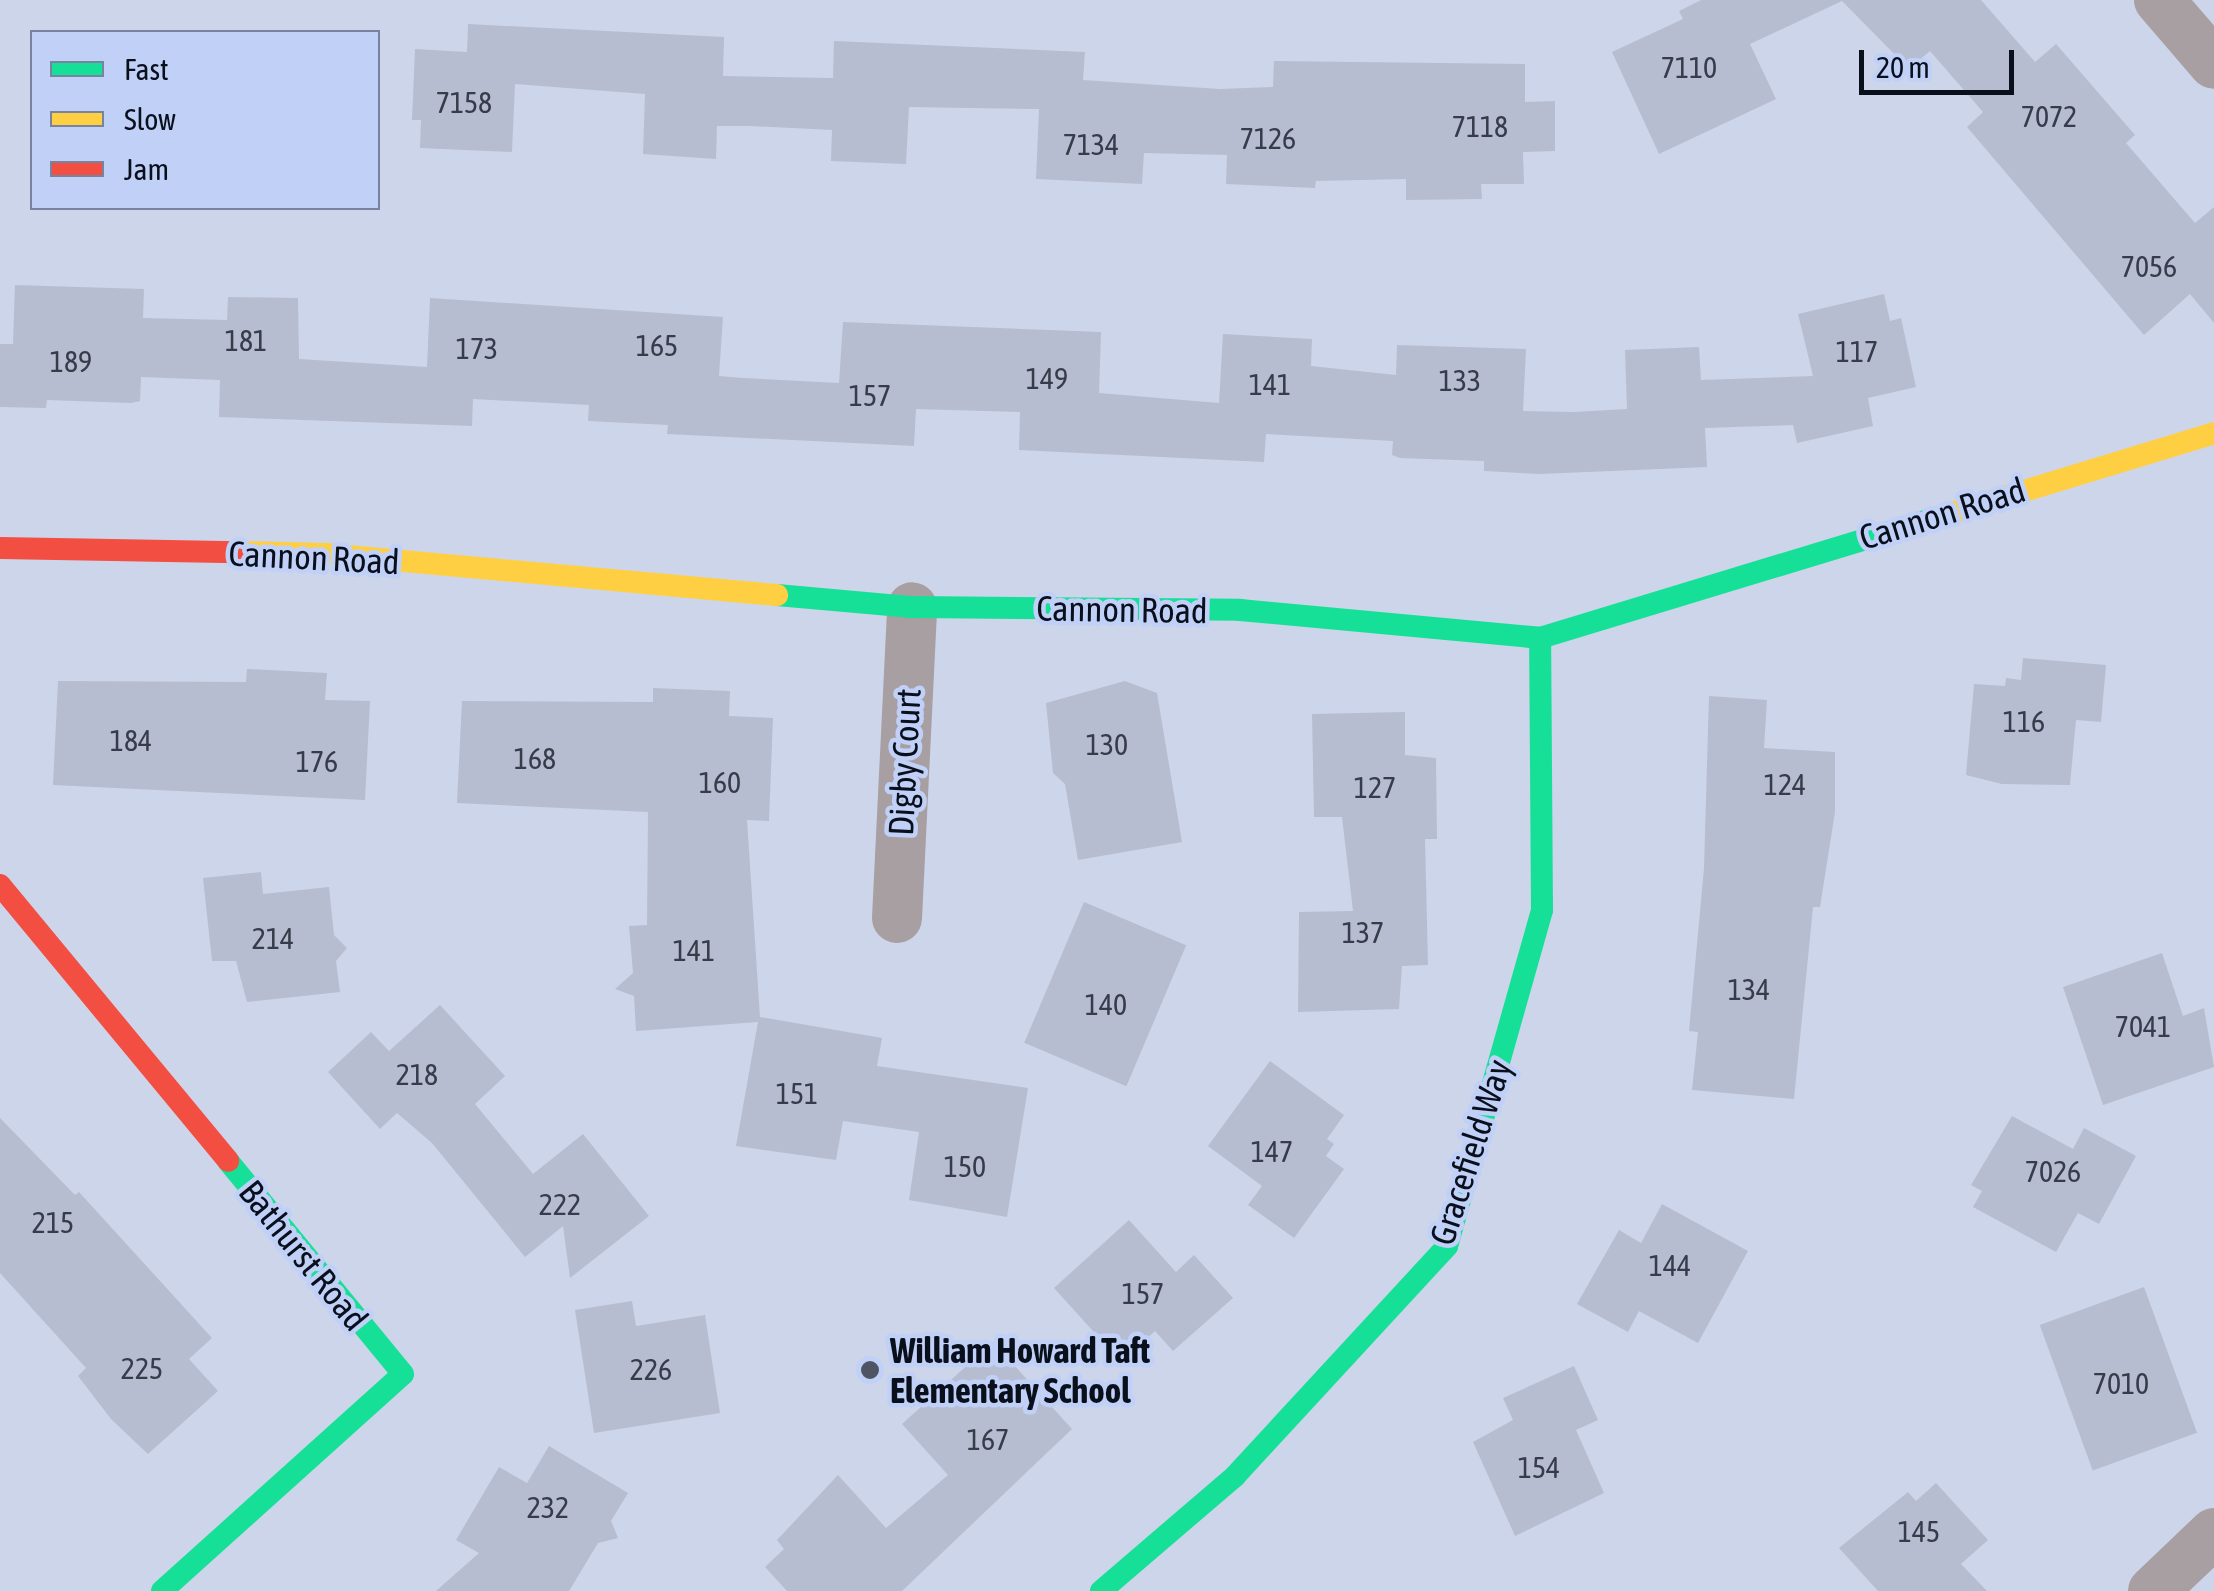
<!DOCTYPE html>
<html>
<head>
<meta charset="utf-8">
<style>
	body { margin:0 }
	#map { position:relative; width:2214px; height:1591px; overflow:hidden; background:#cdd5ea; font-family:"Asap Condensed",sans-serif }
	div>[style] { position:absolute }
	.building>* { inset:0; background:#b6bdd1; transform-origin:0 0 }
	.street>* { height:50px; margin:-25px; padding:0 25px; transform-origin:25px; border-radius:25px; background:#a89fa2 }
	.fast>* { height:22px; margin:-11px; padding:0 11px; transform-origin:11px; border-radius:11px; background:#16e098 }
	.slow>* { height:22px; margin:-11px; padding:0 11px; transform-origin:11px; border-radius:11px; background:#ffcf43 }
	.jam>* { height:22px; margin:-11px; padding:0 11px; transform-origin:11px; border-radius:11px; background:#f24e42 }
	.dots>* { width:28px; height:28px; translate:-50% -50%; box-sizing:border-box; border:5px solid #c0d0f7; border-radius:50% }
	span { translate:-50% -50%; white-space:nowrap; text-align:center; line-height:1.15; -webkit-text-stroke:9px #c0d0f7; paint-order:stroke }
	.number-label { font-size:30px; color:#363c4a }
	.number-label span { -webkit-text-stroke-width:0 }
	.street-label { font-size:35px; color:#0a0f1c }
	.poi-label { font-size:35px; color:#0a0f1c; font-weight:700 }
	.left { translate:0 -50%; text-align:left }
	.legend { position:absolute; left:30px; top:30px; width:350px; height:180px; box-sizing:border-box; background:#c0d0f7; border:2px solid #77839f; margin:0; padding:12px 18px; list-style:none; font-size:30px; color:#0a0f1c }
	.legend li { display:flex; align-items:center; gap:20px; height:50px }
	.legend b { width:50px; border:2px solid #77839f }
	.scale { position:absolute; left:1859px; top:50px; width:155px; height:45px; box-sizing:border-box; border:5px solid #0a0f1c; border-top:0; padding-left:12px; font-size:30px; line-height:35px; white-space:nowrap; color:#0a0f1c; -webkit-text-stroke:8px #c0d0f7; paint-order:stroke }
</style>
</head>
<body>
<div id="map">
	<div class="building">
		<div style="clip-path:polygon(1701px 0,1981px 0,2035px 62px,2056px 44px,2135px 135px,2126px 143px,2195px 223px,2214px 207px,2214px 323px,2190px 294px,2144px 335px,1967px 127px,1983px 112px,1930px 51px,1909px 69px,1842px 1px,1750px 44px,1776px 99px,1659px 154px,1612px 52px,1683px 19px,1679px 11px)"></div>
		<div style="clip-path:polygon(468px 24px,724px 37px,723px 76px,833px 78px,834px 41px,1085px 52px,1083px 80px,1220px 89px,1273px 87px,1274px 61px,1525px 64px,1525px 102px,1555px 101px,1555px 151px,1523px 152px,1524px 184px,1481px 184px,1482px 199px,1406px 200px,1406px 179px,1316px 181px,1315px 188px,1226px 184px,1227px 155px,1144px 153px,1142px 184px,1036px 179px,1039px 109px,909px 107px,906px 164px,831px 161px,832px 130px,750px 126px,717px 126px,716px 159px,643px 154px,645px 94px,515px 84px,512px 152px,420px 148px,421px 120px,412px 120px,415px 49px,467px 52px)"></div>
		<div style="clip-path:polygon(15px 285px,144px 289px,143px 318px,227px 320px,228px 297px,298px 298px,299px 359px,427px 367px,430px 298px,723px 317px,719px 376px,743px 378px,839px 383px,843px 322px,1101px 332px,1099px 393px,1219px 403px,1223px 334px,1312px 339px,1311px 366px,1396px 375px,1397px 345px,1526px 349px,1523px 411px,1574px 412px,1627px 409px,1625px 350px,1699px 347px,1701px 380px,1813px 376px,1798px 314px,1884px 294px,1890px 321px,1901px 318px,1916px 387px,1868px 398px,1873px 426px,1797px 443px,1793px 425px,1705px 428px,1707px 467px,1539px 474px,1484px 471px,1484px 461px,1400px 458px,1392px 455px,1393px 441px,1266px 434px,1264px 462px,1019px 450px,1020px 412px,916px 409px,914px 446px,667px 434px,668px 425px,588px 421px,589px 405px,473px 399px,472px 426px,219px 417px,220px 380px,141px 377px,140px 401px,131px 403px,47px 400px,46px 408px,0 407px,0 344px,13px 344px)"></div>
		<div style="clip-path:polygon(2023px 658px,2106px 665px,2101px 722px,2076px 720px,2070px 785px,2002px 784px,1966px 775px,1974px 684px,2005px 686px,2006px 678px,2021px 680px)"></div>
		<div style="clip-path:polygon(247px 669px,327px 673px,325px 700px,370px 701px,365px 800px,53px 785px,58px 681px,246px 682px)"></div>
		<div style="clip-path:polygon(1125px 681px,1157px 693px,1182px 842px,1078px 860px,1065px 784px,1053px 773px,1046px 703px)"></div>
		<div style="clip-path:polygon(653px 688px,730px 691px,729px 716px,773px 718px,769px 821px,747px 820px,760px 1017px,882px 1038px,877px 1066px,1028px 1088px,1007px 1217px,909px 1200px,919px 1132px,843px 1121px,836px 1160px,736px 1146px,758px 1022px,636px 1031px,634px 996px,615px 989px,633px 973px,629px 926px,647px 925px,648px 812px,457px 803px,462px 701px,653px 702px)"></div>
		<div style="clip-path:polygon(1709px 696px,1767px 700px,1764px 748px,1835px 752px,1835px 812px,1820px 907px,1813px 907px,1794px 1099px,1692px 1090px,1698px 1032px,1689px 1031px,1704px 868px)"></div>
		<div style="clip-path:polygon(1405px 712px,1405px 755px,1436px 758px,1437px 839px,1425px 839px,1428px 965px,1402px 966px,1399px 1009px,1298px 1012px,1299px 912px,1353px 911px,1342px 817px,1314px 817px,1312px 714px)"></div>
		<div style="clip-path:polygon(261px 872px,263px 894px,329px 887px,334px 935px,347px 948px,336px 961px,340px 992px,247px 1002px,236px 961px,212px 961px,203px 878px)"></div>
		<div style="left:1084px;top:902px;width:111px;height:153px;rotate:23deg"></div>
		<div style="clip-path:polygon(2162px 953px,2183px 1016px,2204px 1008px,2214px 1067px,2103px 1105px,2063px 987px)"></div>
		<div style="clip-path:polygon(440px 1005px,505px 1076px,475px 1104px,533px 1174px,583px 1134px,649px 1216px,570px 1278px,563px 1226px,525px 1257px,432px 1143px,397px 1113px,380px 1129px,328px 1072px,371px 1032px,389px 1051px)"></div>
		<div style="clip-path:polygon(1270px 1061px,1344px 1115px,1327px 1139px,1334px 1144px,1326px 1156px,1344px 1169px,1294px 1238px,1248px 1205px,1262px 1186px,1208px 1146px)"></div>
		<div style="clip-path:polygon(2012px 1116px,2073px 1149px,2084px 1128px,2136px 1156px,2099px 1224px,2078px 1213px,2056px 1252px,1973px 1207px,1982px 1191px,1971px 1185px)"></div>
		<div style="clip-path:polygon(0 1118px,75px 1195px,79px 1192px,212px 1338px,189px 1359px,218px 1391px,148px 1454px,111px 1419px,78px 1376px,86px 1368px,0 1273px)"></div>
		<div style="clip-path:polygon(1662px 1204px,1748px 1251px,1698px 1343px,1639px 1311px,1628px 1332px,1577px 1304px,1619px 1230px,1641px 1243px)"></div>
		<div style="clip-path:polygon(1129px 1220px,1176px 1272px,1194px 1255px,1233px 1298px,1173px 1351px,1155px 1331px,1121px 1362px,1054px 1288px)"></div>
		<div style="left:2144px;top:1287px;width:155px;height:111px;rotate:70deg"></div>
		<div style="clip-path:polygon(632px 1301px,636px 1326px,705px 1315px,720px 1413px,594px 1433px,575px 1310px)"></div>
		<div style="clip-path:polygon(993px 1342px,1072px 1429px,902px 1591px,787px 1591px,765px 1567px,784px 1549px,777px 1540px,838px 1475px,886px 1528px,948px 1475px,902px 1424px)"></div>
		<div style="clip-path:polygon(1574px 1366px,1598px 1420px,1576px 1430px,1604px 1493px,1515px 1536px,1473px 1442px,1513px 1420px,1503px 1398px)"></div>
		<div style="clip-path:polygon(549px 1446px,628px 1493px,611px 1521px,618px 1538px,598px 1543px,569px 1591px,436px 1591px,479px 1553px,456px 1540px,499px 1467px,527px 1483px)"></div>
		<div style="clip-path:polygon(1936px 1483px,1988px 1540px,1961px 1564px,1987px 1591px,1878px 1591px,1839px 1548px,1908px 1492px,1916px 1501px)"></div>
	</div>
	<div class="street">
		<div style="left:2159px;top:0;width:84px;rotate:49.3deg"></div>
		<div style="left:897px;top:918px;width:311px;rotate:-87.2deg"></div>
		<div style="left:2153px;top:1591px;width:84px;rotate:-43.6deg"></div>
	</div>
	<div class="fast">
		<div style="left:777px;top:595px;width:136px;rotate:5.1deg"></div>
		<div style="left:912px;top:607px;width:328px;rotate:0.5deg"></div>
		<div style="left:1240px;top:610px;width:301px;rotate:5.3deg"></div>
		<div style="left:1540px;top:638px;width:413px;rotate:-16.9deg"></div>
		<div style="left:162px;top:1591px;width:324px;rotate:-42deg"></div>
		<div style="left:403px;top:1374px;width:276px;rotate:-129.4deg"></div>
		<div style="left:1101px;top:1591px;width:177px;rotate:-40.6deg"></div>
		<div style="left:1235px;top:1476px;width:313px;rotate:-47.3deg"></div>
		<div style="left:1447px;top:1246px;width:349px;rotate:-74.2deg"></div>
		<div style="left:1542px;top:910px;width:272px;rotate:-90.4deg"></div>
	</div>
	<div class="slow">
		<div style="left:1935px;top:518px;width:292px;rotate:-16.9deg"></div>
		<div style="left:238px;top:552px;width:88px;rotate:1.3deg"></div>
		<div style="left:326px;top:554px;width:453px;rotate:5.2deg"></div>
	</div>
	<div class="jam">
		<div style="left:0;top:548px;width:238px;rotate:1deg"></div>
		<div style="left:0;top:885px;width:358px;rotate:50.4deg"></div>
	</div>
	<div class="dots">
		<div style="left:870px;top:1370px;background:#4e5464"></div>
	</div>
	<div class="number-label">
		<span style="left:1689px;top:67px">7110</span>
		<span style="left:464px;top:102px">7158</span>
		<span style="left:2049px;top:116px">7072</span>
		<span style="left:1480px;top:126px">7118</span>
		<span style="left:1268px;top:138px">7126</span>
		<span style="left:1091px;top:144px">7134</span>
		<span style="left:2149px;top:266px">7056</span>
		<span style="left:246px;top:340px">181</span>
		<span style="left:657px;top:345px">165</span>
		<span style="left:477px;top:348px">173</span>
		<span style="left:1857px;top:351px">117</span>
		<span style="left:71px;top:361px">189</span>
		<span style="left:1047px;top:378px">149</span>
		<span style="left:1460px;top:380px">133</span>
		<span style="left:1270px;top:384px">141</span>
		<span style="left:870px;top:395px">157</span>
		<span style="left:2024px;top:721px">116</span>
		<span style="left:131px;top:740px">184</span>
		<span style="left:1107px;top:744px">130</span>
		<span style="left:535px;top:758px">168</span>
		<span style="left:317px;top:761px">176</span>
		<span style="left:720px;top:782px">160</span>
		<span style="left:1785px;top:784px">124</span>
		<span style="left:1375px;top:787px">127</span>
		<span style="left:1363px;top:932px">137</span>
		<span style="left:273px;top:938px">214</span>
		<span style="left:694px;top:950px">141</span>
		<span style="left:1749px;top:989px">134</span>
		<span style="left:1106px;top:1004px">140</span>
		<span style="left:2143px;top:1026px">7041</span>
		<span style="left:417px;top:1074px">218</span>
		<span style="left:797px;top:1093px">151</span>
		<span style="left:1272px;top:1151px">147</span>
		<span style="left:965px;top:1166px">150</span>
		<span style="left:2053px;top:1171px">7026</span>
		<span style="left:560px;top:1204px">222</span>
		<span style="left:53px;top:1222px">215</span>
		<span style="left:1670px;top:1265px">144</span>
		<span style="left:1143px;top:1293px">157</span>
		<span style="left:142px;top:1368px">225</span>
		<span style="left:651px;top:1369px">226</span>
		<span style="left:2121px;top:1383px">7010</span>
		<span style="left:988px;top:1439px">167</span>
		<span style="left:1539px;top:1467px">154</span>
		<span style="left:548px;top:1507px">232</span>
		<span style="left:1919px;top:1531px">145</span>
	</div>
	<div class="street-label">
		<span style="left:1942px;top:513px;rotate:-17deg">Cannon Road</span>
		<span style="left:314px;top:557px;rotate:3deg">Cannon Road</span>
		<span style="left:1122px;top:609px;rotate:1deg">Cannon Road</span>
		<span style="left:904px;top:762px;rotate:-87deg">Digby Court</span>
		<span style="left:1470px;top:1152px;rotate:-72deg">Gracefield Way</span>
		<span style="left:304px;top:1255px;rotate:51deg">Bathurst Road</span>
	</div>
	<div class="poi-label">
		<span class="left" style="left:890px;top:1370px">William Howard Taft<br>Elementary School</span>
	</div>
	<ul class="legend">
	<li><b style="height:12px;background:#16e098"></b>Fast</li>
	<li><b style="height:12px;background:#ffcf43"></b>Slow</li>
	<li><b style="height:12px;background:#f24e42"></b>Jam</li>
	</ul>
	<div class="scale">20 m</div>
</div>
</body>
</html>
